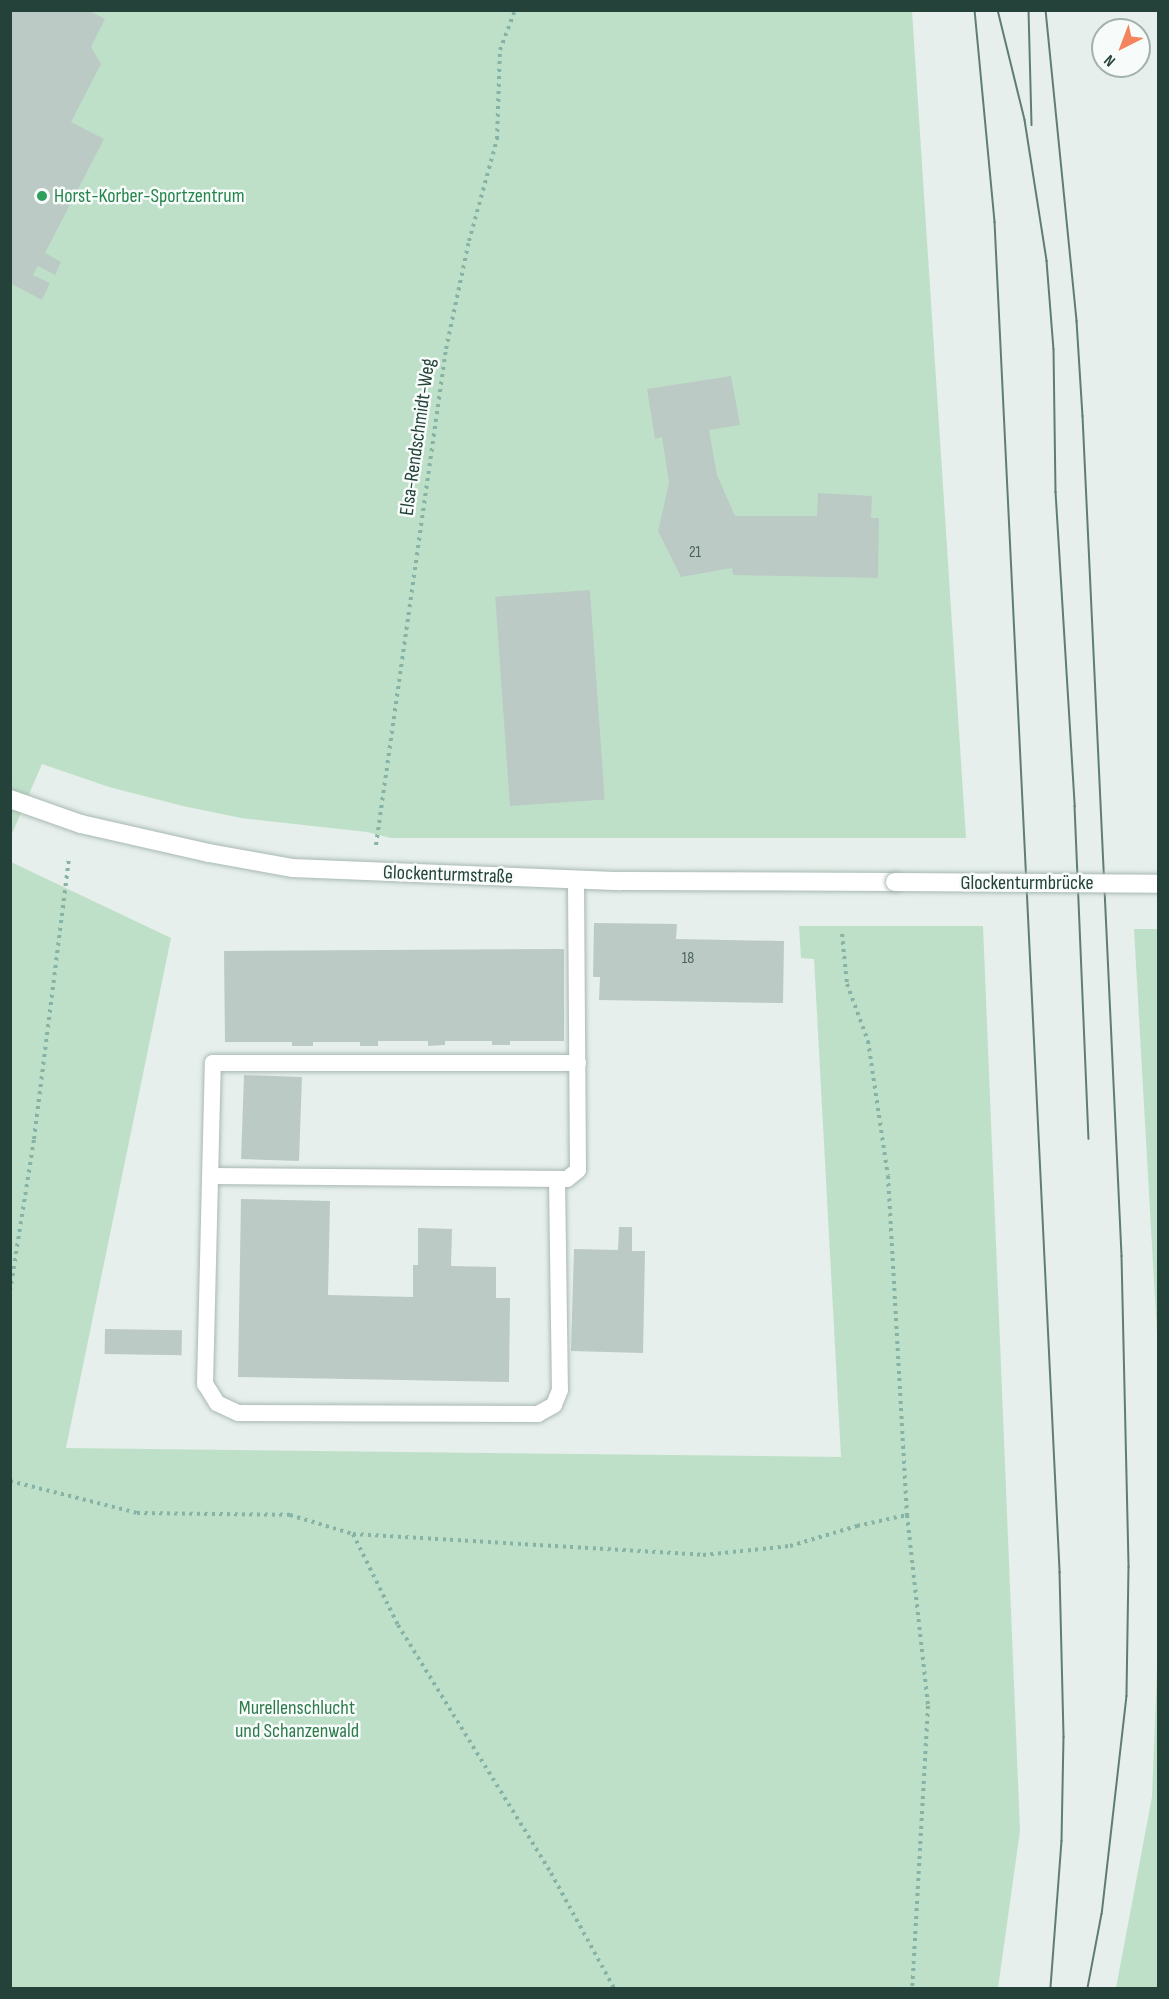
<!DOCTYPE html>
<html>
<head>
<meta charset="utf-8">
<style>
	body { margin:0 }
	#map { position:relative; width:1169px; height:1999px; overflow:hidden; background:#e6efeb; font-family:"Sofia Sans Condensed",sans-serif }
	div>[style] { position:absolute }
	.green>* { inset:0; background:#bfe0c8 }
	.building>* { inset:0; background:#bbcac4; transform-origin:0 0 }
	.path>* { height:4px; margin-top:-2px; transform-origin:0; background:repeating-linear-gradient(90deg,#86b3a5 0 3px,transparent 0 7.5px) }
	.roads { filter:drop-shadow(0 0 2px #a8b8b2) drop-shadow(0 0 2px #a8b8b2) }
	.service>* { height:16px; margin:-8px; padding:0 8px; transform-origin:8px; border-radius:8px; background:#fff }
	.minor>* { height:18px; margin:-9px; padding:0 9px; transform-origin:9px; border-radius:9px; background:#fff }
	.tram>* { height:1.5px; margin:-0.75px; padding:0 0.75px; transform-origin:0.75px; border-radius:0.75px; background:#5f7d75 }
	.bridges { filter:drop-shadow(0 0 2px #a8b8b2) drop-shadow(0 0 2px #a8b8b2) }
	.minor-bridge>* { height:18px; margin:-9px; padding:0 9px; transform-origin:9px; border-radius:9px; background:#fff }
	.dots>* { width:16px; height:16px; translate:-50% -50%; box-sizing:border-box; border:3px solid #f7fbf9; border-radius:50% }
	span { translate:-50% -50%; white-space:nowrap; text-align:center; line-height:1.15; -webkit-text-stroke:5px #f7fbf9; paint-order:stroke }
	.number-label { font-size:16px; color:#4a645c }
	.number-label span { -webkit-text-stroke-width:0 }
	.leisure-label { font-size:20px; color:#27864d }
	.left { translate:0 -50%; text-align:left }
	.street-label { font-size:20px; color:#24423a }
	.park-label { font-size:20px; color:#2d7a4b }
	.frame { position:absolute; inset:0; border:12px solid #24423a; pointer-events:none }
	.north { position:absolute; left:1091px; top:18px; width:60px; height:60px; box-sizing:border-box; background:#f7fbf9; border:2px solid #a3b1ad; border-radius:50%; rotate:222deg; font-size:16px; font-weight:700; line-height:24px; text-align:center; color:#24423a }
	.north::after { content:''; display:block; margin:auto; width:21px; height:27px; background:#f4845f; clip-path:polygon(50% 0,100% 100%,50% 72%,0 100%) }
</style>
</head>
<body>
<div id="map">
	<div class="green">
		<div style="clip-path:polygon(11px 11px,912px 11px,966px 838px,391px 838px,367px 832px,241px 818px,183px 806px,109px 787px,42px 764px,11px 836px)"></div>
		<div style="clip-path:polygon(11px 862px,171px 938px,66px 1448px,841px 1457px,814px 959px,801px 958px,799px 926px,983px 926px,1020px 1831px,998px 1988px,11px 1988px)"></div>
		<div style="clip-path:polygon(1134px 929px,1158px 929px,1158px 1351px)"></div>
		<div style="clip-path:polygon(1158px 1644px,1158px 1988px,1116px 1988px,1152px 1797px)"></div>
	</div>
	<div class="building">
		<div style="clip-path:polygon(10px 10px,88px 10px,105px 19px,91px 47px,101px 64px,71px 122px,104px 139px,45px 253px,61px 262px,55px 275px,38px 266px,33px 275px,50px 283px,42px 300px,10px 283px)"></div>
		<div style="clip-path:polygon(731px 376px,740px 425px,709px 430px,717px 475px,735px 516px,817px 516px,818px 493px,872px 496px,871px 518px,879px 518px,878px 578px,733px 575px,732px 568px,681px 577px,658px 531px,669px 483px,662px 437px,655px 439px,647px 389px)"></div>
		<div style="left:590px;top:590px;width:210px;height:95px;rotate:86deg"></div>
		<div style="clip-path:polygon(594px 923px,677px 924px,676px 939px,784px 941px,783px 1003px,599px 1000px,600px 977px,593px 977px)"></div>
		<div style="clip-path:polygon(564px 949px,564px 1041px,510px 1041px,510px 1045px,492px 1045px,492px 1041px,445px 1041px,445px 1045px,428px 1046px,428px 1041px,378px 1041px,378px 1046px,360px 1046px,360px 1042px,313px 1042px,313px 1046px,292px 1046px,292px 1042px,225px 1042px,224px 951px)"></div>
		<div style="left:244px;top:1075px;width:58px;height:84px;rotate:2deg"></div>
		<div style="clip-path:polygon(241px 1199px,330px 1201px,328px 1295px,413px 1297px,413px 1265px,418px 1265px,418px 1228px,452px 1229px,451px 1266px,496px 1267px,496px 1298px,510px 1298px,509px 1382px,238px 1377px)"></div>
		<div style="clip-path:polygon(619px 1227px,632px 1227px,632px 1251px,645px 1251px,643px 1353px,571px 1351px,574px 1249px,618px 1250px)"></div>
		<div style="left:105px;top:1329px;width:77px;height:25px;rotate:1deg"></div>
	</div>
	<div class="path">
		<div style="left:376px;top:845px;width:501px;rotate:-81.97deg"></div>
		<div style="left:446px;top:349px;width:110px;rotate:-78deg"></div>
		<div style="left:469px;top:241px;width:106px;rotate:-74.6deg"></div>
		<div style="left:497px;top:139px;width:89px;rotate:-88.1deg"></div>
		<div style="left:500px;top:50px;width:43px;rotate:-69.4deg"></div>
		<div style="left:842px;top:934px;width:50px;rotate:84.3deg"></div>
		<div style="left:847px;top:984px;width:61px;rotate:69.8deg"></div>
		<div style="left:868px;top:1041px;width:136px;rotate:81.6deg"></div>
		<div style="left:888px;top:1176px;width:340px;rotate:86.8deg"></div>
		<div style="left:907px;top:1515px;width:192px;rotate:83.7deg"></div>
		<div style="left:928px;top:1706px;width:282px;rotate:93.2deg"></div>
		<div style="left:10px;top:1291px;width:154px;rotate:-81deg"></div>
		<div style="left:34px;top:1139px;width:285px;rotate:-82.9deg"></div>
		<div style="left:10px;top:1481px;width:131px;rotate:14.1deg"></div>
		<div style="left:137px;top:1513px;width:153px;rotate:0.7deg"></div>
		<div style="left:290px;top:1515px;width:66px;rotate:16.8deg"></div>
		<div style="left:353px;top:1534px;width:102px;rotate:63.7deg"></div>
		<div style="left:398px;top:1625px;width:291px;rotate:58.3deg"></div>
		<div style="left:551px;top:1873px;width:131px;rotate:61.3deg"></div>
		<div style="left:353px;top:1534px;width:351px;rotate:3.4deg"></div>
		<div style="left:703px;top:1555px;width:87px;rotate:-5.9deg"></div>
		<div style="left:790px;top:1546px;width:70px;rotate:-16.6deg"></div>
		<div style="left:857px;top:1526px;width:51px;rotate:-12.4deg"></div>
	</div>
	<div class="roads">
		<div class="service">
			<div style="left:212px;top:1176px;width:355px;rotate:0.5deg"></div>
			<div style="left:567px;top:1179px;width:14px;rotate:-39deg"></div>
			<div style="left:578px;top:1170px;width:290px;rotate:-90.4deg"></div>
			<div style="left:557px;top:1179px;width:211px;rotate:89.2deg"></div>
			<div style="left:560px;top:1390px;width:16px;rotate:112deg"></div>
			<div style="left:554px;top:1405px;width:18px;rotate:151deg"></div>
			<div style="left:538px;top:1414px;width:300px;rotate:-179.8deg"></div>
			<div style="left:238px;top:1413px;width:23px;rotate:-155deg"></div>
			<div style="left:217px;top:1403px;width:22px;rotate:-122deg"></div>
			<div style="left:205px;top:1384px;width:321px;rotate:-88.6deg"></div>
			<div style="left:213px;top:1063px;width:365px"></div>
		</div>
		<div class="minor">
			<div style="left:10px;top:799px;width:75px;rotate:19.4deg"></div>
			<div style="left:81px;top:824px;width:131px;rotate:12.8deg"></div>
			<div style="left:209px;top:853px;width:84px;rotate:10.2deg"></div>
			<div style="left:292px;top:868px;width:329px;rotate:2.3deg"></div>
			<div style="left:621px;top:881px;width:274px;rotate:0.2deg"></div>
		</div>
	</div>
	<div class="tram">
		<div style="left:975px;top:10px;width:213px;rotate:84.6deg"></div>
		<div style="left:995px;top:222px;width:1352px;rotate:87.24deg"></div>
		<div style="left:1060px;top:1572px;width:165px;rotate:88.6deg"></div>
		<div style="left:1064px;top:1737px;width:104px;rotate:91.1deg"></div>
		<div style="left:1062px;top:1841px;width:147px;rotate:94.3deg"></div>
		<div style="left:998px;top:10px;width:113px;rotate:76.2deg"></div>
		<div style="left:1025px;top:120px;width:143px;rotate:81.1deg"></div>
		<div style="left:1047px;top:261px;width:88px;rotate:85.5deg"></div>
		<div style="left:1054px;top:349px;width:143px;rotate:89.2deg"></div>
		<div style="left:1056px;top:492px;width:315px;rotate:86.5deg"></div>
		<div style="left:1075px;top:806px;width:333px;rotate:87.6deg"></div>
		<div style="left:1029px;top:10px;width:115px;rotate:88.5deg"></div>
		<div style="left:1046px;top:10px;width:313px;rotate:84.3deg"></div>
		<div style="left:1077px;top:321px;width:95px;rotate:86.4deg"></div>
		<div style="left:1083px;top:416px;width:841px;rotate:87.34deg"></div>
		<div style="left:1122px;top:1256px;width:311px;rotate:88.7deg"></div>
		<div style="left:1129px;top:1567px;width:129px;rotate:90.9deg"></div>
		<div style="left:1127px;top:1696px;width:219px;rotate:96.5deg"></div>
		<div style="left:1102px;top:1914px;width:75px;rotate:100.7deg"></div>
	</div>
	<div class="bridges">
		<div class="minor-bridge">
			<div style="left:895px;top:882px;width:263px;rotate:0.4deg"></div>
		</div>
	</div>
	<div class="dots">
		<div style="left:42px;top:196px;background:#2e9e5b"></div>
	</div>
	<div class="number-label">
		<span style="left:695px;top:553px">21</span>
		<span style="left:688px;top:959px">18</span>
	</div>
	<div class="leisure-label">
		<span class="left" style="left:54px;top:196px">Horst-Korber-Sportzentrum</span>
	</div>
	<div class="street-label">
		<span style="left:418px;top:437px;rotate:-82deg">Elsa-Rendschmidt-Weg</span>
		<span style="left:448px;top:875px;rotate:2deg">Glockenturmstraße</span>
		<span style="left:1027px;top:883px">Glockenturmbrücke</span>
	</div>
	<div class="park-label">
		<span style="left:297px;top:1720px">Murellenschlucht<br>und Schanzenwald</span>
	</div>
	<div class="frame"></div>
	<div class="north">N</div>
</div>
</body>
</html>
